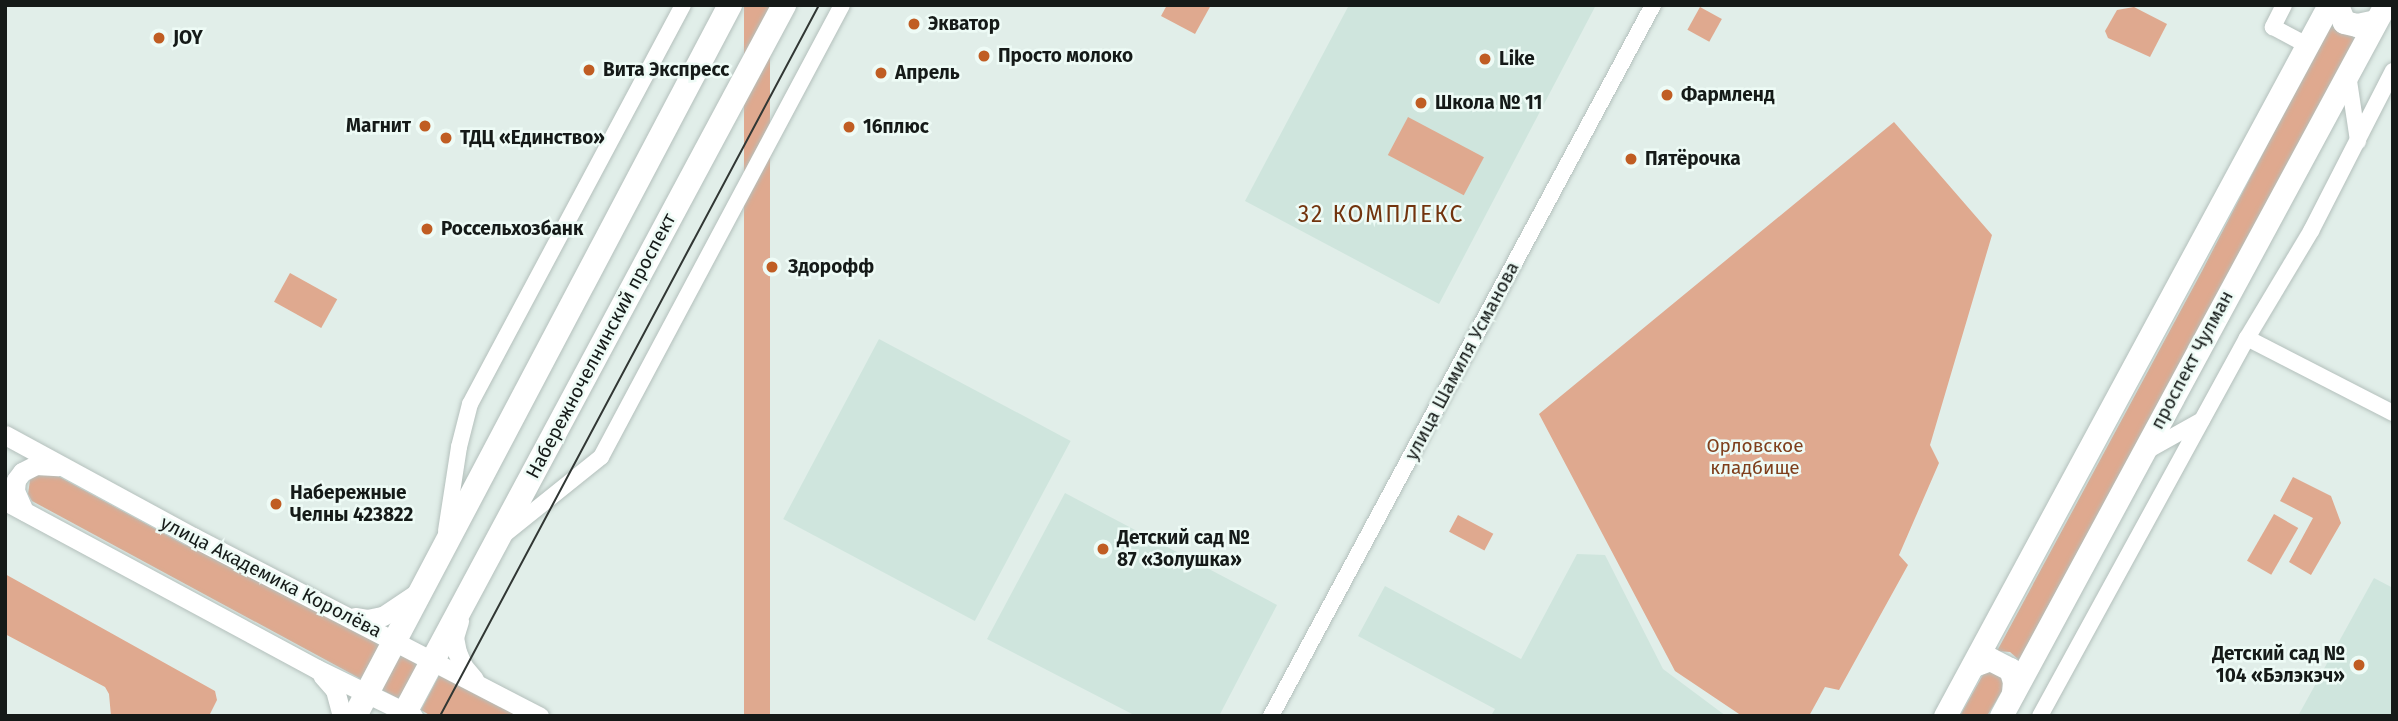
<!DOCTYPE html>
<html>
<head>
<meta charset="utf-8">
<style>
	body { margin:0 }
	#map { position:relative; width:2398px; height:721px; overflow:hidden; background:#e1eee9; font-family:"Fira Sans",sans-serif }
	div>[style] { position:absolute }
	.built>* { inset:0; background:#cfe5dd; transform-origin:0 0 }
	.green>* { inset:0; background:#dfa98f; transform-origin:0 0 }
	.roads { filter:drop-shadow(0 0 2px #b4c0bc) drop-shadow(0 0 2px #b4c0bc) }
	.minor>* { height:16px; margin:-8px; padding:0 8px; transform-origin:8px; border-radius:8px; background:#fff }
	.tertiary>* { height:19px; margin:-9.5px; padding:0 9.5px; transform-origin:9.5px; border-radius:9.5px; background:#fff }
	.secondary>* { height:23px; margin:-11.5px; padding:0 11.5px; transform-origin:11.5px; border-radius:11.5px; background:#fff }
	.primary>* { height:24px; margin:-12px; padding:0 12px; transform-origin:12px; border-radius:12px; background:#fff }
	.tram>* { height:2px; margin:-1px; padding:0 1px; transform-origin:1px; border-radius:1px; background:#313734 }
	.dots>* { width:19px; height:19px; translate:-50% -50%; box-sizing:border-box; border:4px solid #eefbf6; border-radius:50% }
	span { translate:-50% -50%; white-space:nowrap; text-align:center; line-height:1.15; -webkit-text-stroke:5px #eefbf6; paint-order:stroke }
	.poi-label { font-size:19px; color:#151a18; font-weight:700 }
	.left { translate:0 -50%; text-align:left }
	.right { translate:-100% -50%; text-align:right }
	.street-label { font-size:19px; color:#151a18 }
	.park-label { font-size:19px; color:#7e3e1b }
	.quarter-label { font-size:23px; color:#72340e; letter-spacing:2px }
	.frame { position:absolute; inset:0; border:7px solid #151a18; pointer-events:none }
</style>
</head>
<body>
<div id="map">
	<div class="built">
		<div style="clip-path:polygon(1349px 5px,1596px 5px,1439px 304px,1245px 201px)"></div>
		<div style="left:879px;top:339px;width:217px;height:204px;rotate:28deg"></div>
		<div style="clip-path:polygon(1065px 493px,1277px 605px,1219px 716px,1136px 716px,987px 639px)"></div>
		<div style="clip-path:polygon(1577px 554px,1605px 555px,1663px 669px,1726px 716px,1495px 716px,1492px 714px,1495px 709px,1358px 636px,1385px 586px,1521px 659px)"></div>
		<div style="clip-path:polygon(2374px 578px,2393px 588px,2393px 716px,2298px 716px)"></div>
	</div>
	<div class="green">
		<div style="left:744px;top:5px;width:26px;height:717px"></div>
		<div style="clip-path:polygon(1167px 5px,1211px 5px,1195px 34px,1161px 16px)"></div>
		<div style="left:1700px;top:7px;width:25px;height:26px;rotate:29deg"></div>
		<div style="clip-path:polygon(2134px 7px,2167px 24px,2150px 57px,2108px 38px,2105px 31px,2117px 10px)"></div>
		<div style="clip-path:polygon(2332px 20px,2360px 32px,2019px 660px,2010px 652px,1997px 651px,2202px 271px)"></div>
		<div style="left:1408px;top:117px;width:86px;height:43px;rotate:28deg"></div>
		<div style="clip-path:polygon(1894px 122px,1992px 235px,1930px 445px,1939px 463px,1899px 555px,1908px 565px,1839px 690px,1825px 687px,1809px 716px,1742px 716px,1675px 671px,1539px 414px)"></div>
		<div style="left:290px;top:273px;width:54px;height:33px;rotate:29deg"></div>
		<div style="clip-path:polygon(54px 474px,183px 544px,245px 570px,381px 642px,361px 679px,32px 501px,28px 494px,30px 480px,37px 475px)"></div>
		<div style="clip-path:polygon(2293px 477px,2331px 496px,2341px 523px,2311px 575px,2289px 562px,2313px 518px,2280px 501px)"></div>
		<div style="left:2274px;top:514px;width:28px;height:54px;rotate:30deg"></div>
		<div style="left:1458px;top:515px;width:40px;height:19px;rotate:28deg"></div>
		<div style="clip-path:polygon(5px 574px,215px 691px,217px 700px,209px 716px,111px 716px,109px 694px,105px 687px,5px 634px)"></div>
		<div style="left:400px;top:653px;width:21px;height:41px;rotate:28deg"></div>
		<div style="clip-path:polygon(1993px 668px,2007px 683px,1987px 716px,1960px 716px,1984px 673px)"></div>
		<div style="clip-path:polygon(440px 674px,519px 716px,431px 716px,421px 710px)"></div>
	</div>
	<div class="roads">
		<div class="minor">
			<div style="left:2284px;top:5px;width:25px;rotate:117deg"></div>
			<div style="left:2273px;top:27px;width:38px;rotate:28deg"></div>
			<div style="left:2348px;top:74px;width:68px;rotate:81.5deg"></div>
			<div style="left:2247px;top:338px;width:164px;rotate:27.2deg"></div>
			<div style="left:2145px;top:452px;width:65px;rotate:-29.3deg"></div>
			<div style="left:446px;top:531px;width:85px;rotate:-81.2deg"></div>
			<div style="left:459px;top:447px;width:44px;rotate:-75.7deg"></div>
			<div style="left:470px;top:404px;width:452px;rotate:-61.9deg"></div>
			<div style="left:505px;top:534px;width:123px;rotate:-38.7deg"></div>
			<div style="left:601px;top:457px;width:512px;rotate:-61.93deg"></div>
			<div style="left:1271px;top:716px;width:807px;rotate:-61.75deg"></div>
			<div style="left:2040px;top:716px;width:431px;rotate:-61.3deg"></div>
			<div style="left:2247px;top:338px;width:125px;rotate:-59.1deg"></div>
			<div style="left:2311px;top:231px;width:180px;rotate:-62.9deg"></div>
		</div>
		<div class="tertiary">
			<div style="left:5px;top:435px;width:214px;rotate:28.5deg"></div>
			<div style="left:193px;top:537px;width:390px;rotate:27.4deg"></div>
			<div style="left:5px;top:501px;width:354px;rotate:28.3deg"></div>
			<div style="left:317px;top:669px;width:107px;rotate:26.1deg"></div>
			<div style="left:24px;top:511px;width:22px;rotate:-114deg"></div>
			<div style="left:15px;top:491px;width:11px;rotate:-85deg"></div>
			<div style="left:16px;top:480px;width:10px;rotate:-53deg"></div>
			<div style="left:22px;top:472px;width:16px;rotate:-27deg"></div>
			<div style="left:36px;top:465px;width:22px;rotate:3deg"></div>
			<div style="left:355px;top:617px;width:12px;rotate:9deg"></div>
			<div style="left:367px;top:619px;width:16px;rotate:-11deg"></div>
			<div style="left:383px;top:616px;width:40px;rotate:-34deg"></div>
			<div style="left:459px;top:621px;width:17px;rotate:107deg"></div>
			<div style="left:454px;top:637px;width:15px;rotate:79deg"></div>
			<div style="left:457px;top:652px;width:15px;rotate:67deg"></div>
			<div style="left:463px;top:666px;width:17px;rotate:50deg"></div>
			<div style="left:322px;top:675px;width:20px;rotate:49deg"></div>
			<div style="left:335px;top:690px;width:27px;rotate:75deg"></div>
		</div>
		<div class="secondary">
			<div style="left:2337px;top:5px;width:18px;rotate:68deg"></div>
			<div style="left:2344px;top:22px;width:13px;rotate:13deg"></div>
			<div style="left:2357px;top:25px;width:19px;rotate:-12deg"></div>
			<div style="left:1974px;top:665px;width:17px;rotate:-21deg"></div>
			<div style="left:1990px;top:659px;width:22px;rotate:27deg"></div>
			<div style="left:2010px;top:669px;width:13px;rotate:72deg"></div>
			<div style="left:2014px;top:681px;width:12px;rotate:95deg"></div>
			<div style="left:1945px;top:716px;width:808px;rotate:-61.63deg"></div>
			<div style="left:2001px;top:716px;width:808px;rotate:-61.63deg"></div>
		</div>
		<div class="primary">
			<div style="left:355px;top:716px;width:804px;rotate:-62.19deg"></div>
			<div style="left:403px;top:716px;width:807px;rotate:-61.81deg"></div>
		</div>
	</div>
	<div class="tram">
		<div style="left:440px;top:716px;width:806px;rotate:-61.94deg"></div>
	</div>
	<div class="dots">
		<div style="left:914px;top:24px;background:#c05d23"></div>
		<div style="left:159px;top:38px;background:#c05d23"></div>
		<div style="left:984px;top:56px;background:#c05d23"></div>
		<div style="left:1485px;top:59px;background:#c05d23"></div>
		<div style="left:589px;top:70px;background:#c05d23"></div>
		<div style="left:881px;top:73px;background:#c05d23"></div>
		<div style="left:1667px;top:95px;background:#c05d23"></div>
		<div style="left:1421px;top:103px;background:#c05d23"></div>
		<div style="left:425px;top:126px;background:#c05d23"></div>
		<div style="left:849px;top:127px;background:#c05d23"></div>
		<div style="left:446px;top:138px;background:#c05d23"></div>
		<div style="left:1631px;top:159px;background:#c05d23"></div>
		<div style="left:427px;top:229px;background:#c05d23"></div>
		<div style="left:772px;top:267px;background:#c05d23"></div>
		<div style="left:276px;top:504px;background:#c05d23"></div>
		<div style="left:1103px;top:549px;background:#c05d23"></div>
		<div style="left:2359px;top:665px;background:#c05d23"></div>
	</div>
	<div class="poi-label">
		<span class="left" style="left:928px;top:24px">Экватор</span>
		<span class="left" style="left:173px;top:38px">JOY</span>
		<span class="left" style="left:998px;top:56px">Просто молоко</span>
		<span class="left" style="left:1499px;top:59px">Like</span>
		<span class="left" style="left:603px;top:70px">Вита Экспресс</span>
		<span class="left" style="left:895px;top:73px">Апрель</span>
		<span class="left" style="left:1681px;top:95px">Фармленд</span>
		<span class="left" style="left:1435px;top:103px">Школа № 11</span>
		<span class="right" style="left:411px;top:126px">Магнит</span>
		<span class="left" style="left:863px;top:127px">16плюс</span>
		<span class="left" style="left:460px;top:138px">ТДЦ «Единство»</span>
		<span class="left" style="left:1645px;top:159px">Пятёрочка</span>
		<span class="left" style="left:441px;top:229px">Россельхозбанк</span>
		<span class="left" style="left:788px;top:267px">Здорофф</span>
		<span class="left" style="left:290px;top:504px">Набережные<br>Челны 423822</span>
		<span class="left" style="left:1117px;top:549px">Детский сад №<br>87 «Золушка»</span>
		<span class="right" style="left:2345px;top:665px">Детский сад №<br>104 «Бэлэкэч»</span>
	</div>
	<div class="street-label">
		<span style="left:601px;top:346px;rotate:-62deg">Набережночелнинский проспект</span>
		<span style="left:2192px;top:360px;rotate:-62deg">проспект Чулман</span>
		<span style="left:1462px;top:361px;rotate:-62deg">улица Шамиля Усманова</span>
		<span style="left:271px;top:577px;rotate:27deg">улица Академика Королёва</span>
	</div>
	<div class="park-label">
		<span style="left:1755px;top:457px">Орловское<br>кладбище</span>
	</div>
	<div class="quarter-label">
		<span style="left:1381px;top:214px">32 КОМПЛЕКС</span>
	</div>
	<div class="frame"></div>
</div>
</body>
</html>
